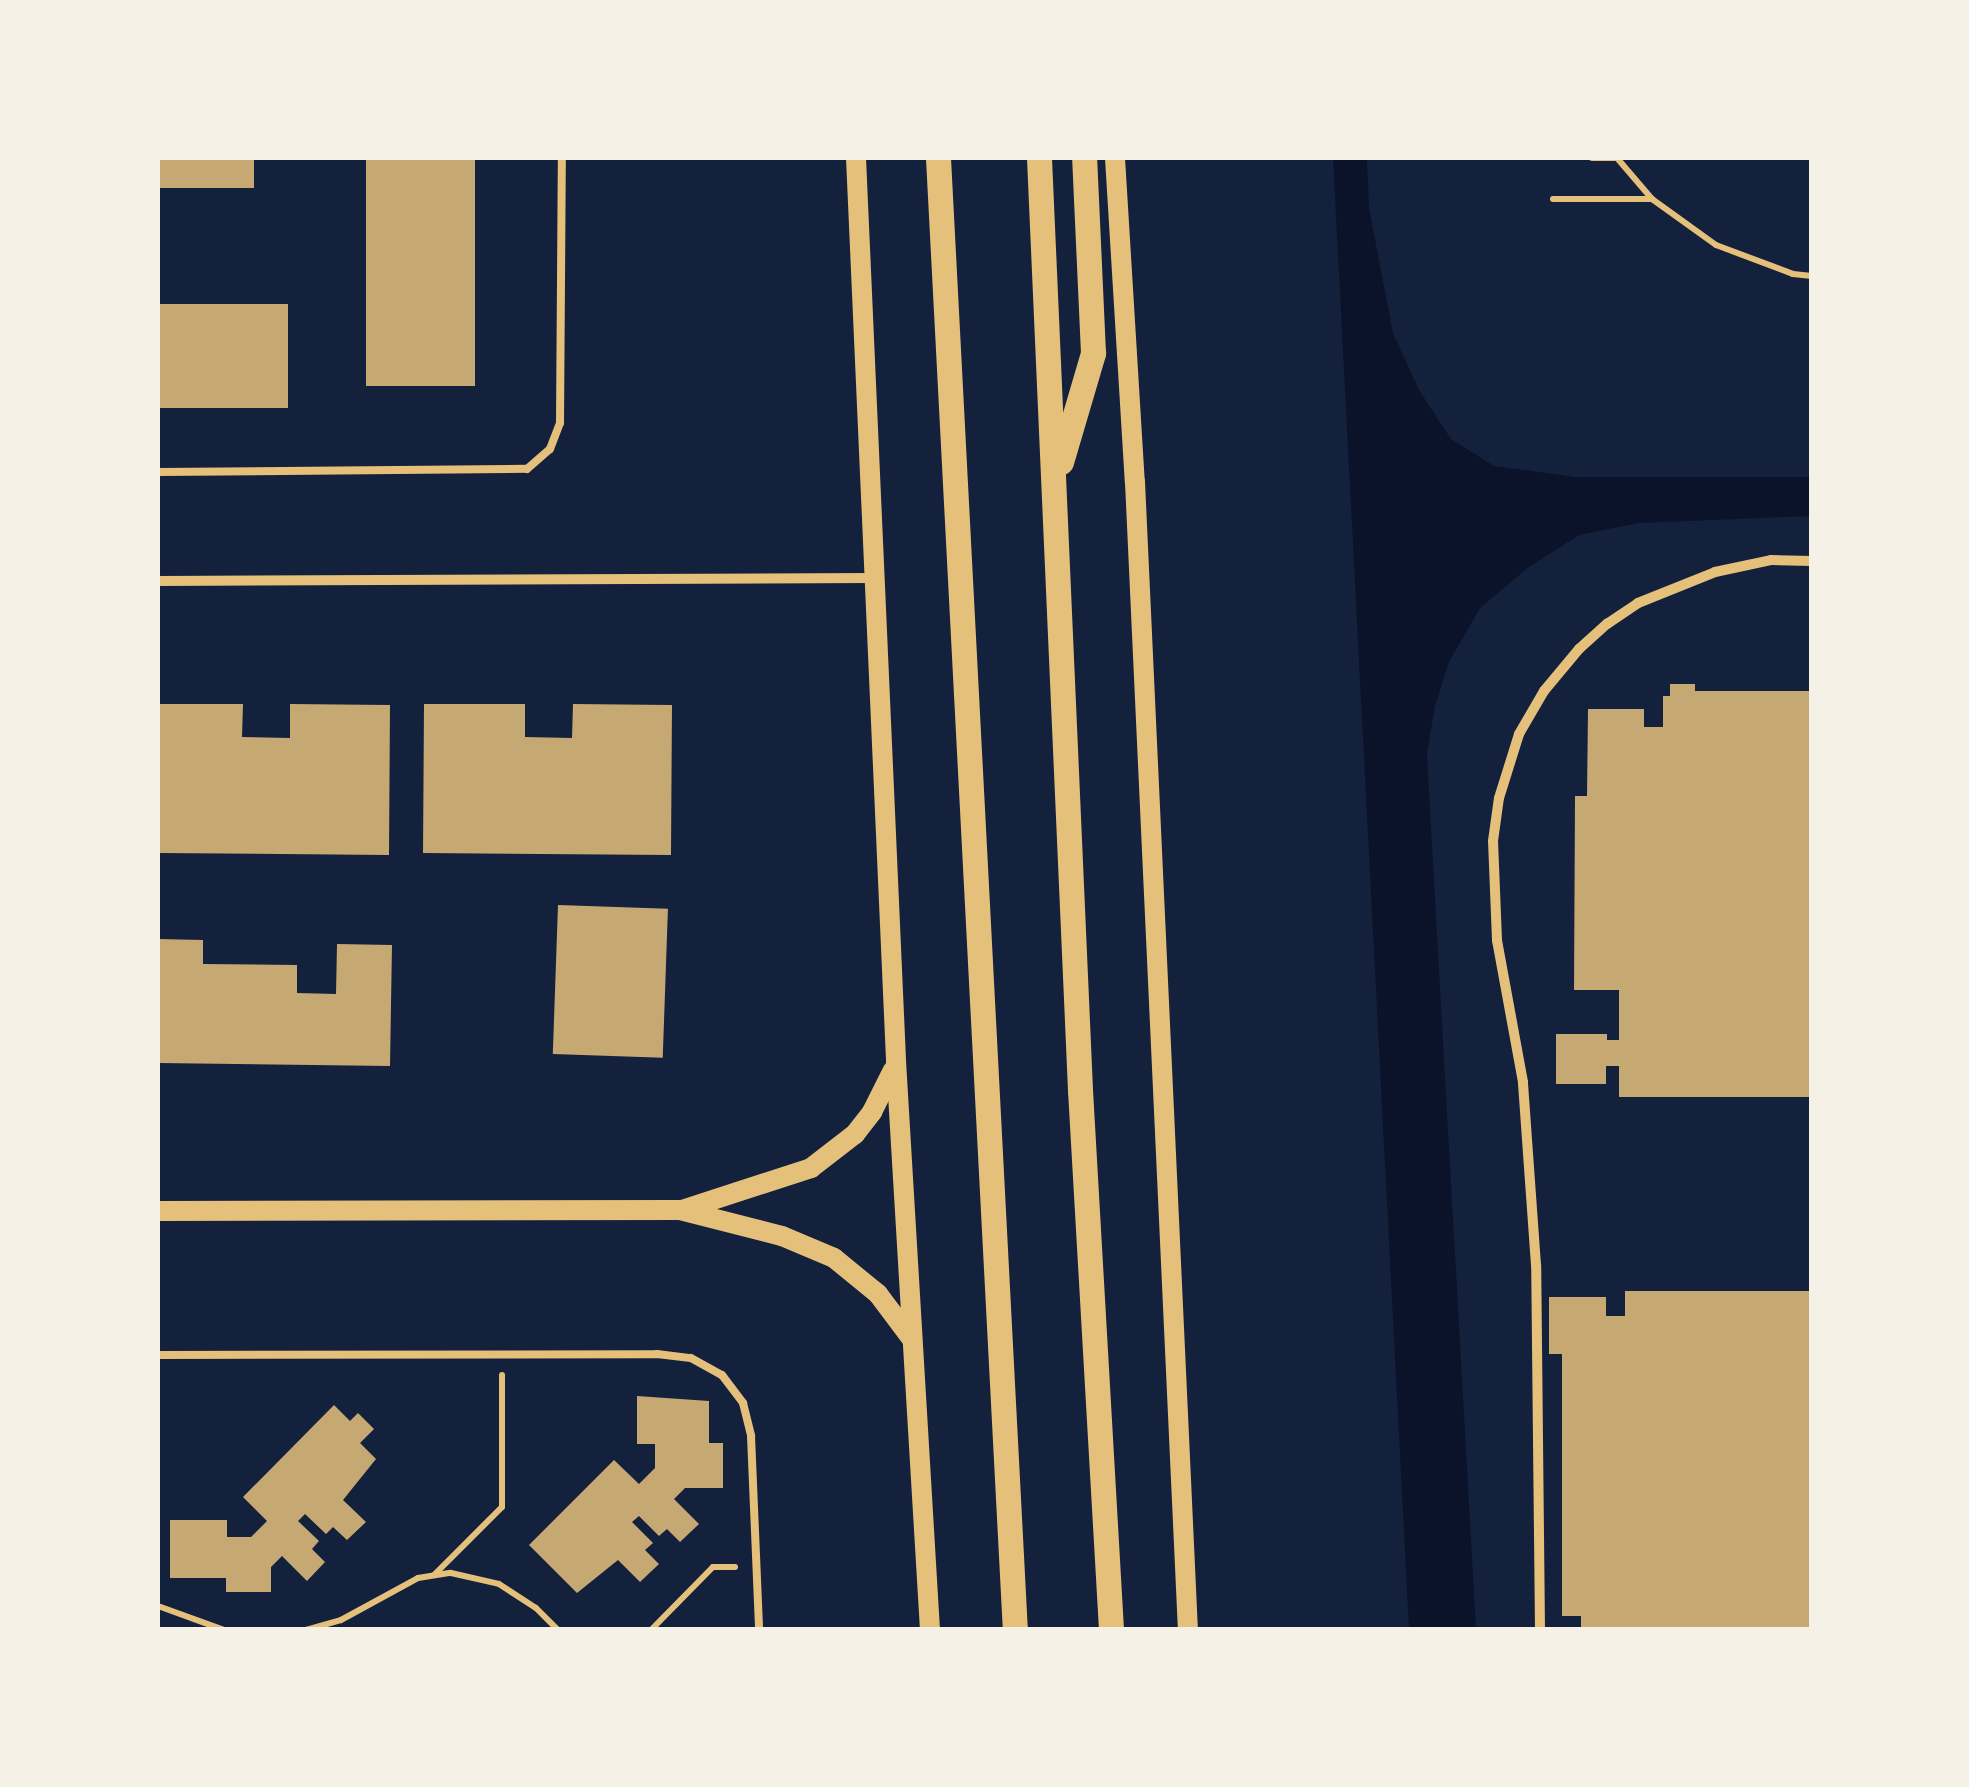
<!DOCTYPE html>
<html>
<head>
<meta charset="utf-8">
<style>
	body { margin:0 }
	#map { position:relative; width:1969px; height:1787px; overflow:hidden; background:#14213d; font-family:Roboto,sans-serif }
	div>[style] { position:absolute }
	.water>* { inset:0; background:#0b132b }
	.building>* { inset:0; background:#c6a872; transform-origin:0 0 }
	.path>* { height:6px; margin:-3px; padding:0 3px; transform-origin:3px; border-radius:3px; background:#e5c07b }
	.service>* { height:8px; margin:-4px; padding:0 4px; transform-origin:4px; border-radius:4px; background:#e5c07b }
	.minor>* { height:10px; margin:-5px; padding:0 5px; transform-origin:5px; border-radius:5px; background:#e5c07b }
	.secondary>* { height:20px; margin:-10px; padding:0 10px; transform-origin:10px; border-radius:10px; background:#e5c07b }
	.primary>* { height:25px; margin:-12.5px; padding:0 12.5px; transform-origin:12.5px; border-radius:12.5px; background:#e5c07b }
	span { translate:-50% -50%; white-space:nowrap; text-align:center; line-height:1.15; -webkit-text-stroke:10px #f6f1e7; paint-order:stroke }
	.frame { position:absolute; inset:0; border:160px solid #f6f1e7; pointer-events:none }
</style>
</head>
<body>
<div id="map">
	<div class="water">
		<div style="clip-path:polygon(1333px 158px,1367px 158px,1369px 208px,1393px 333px,1419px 390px,1451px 439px,1494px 466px,1575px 477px,1811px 477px,1811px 516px,1639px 523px,1579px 535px,1529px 567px,1480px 608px,1449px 662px,1435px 706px,1427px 755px,1476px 1629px,1409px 1629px)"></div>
	</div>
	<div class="building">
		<div style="left:158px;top:158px;width:96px;height:30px"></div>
		<div style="left:366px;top:158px;width:109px;height:228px"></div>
		<div style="left:158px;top:304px;width:130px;height:104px"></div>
		<div style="clip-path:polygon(1670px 684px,1695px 684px,1695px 691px,1812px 691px,1812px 1097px,1619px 1097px,1619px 1066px,1606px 1066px,1606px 1084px,1556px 1084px,1556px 1034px,1607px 1034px,1607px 1040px,1619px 1040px,1619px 990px,1574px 990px,1575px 796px,1587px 796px,1588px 709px,1644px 709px,1644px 727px,1663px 727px,1663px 696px,1670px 696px)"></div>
		<div style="clip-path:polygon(158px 704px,243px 704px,242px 737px,290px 738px,290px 704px,390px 705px,389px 855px,158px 853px)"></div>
		<div style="clip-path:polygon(424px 704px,525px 704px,525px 737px,572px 738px,573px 704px,672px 705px,671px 855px,423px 853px)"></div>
		<div style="left:558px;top:905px;width:110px;height:149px;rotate:2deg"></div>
		<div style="clip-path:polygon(158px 939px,203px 940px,203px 964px,297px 965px,297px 993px,336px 994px,337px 944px,392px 945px,390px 1066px,158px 1063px)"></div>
		<div style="clip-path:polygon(1625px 1291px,1812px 1291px,1812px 1630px,1581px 1630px,1581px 1616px,1562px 1616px,1562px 1354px,1549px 1354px,1549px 1297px,1606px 1297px,1606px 1316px,1625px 1316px)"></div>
		<div style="clip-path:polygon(637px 1396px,709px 1401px,709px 1443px,723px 1443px,723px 1488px,685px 1488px,674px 1499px,699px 1524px,680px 1542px,667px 1529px,659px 1536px,639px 1516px,632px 1522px,653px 1543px,645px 1550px,659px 1564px,640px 1582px,618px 1560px,577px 1593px,529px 1545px,614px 1460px,639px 1484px,655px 1468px,655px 1444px,637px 1444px)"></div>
		<div style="clip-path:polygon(334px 1405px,350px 1421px,358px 1413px,374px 1429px,360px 1443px,376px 1459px,343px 1500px,366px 1522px,347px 1540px,333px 1527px,326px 1534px,305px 1514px,298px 1521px,319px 1541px,312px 1549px,325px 1562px,307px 1581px,282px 1556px,271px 1567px,271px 1592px,226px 1592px,226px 1578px,170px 1578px,170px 1520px,227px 1520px,227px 1537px,251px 1537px,267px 1521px,243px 1497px)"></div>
	</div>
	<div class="path">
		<div style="left:1592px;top:158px;width:25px"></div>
		<div style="left:1617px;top:158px;width:54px;rotate:49.5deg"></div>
		<div style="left:1652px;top:199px;width:79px;rotate:35.7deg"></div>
		<div style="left:1716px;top:245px;width:82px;rotate:20.6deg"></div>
		<div style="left:1793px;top:274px;width:19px;rotate:6deg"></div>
		<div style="left:1553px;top:199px;width:99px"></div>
		<div style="left:434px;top:1575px;width:96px;rotate:-45deg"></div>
		<div style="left:502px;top:1507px;width:132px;rotate:-90deg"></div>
		<div style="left:158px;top:1606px;width:70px;rotate:20deg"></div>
		<div style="left:306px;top:1630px;width:36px;rotate:-16deg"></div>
		<div style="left:341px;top:1620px;width:88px;rotate:-28.6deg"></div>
		<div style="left:418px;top:1578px;width:33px;rotate:-9deg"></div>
		<div style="left:451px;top:1573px;width:49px;rotate:12.9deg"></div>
		<div style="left:499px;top:1584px;width:44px;rotate:33deg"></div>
		<div style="left:536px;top:1608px;width:31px;rotate:45deg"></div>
		<div style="left:651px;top:1630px;width:88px;rotate:-45.5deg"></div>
		<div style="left:713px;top:1567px;width:22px"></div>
	</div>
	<div class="service">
		<div style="left:158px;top:472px;width:369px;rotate:-0.5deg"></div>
		<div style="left:527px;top:469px;width:30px;rotate:-41deg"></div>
		<div style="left:550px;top:449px;width:28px;rotate:-69deg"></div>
		<div style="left:560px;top:423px;width:265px;rotate:-89.6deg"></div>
		<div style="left:158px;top:1355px;width:499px;rotate:-0.1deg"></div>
		<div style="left:657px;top:1354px;width:34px;rotate:7deg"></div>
		<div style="left:691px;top:1358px;width:35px;rotate:29deg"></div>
		<div style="left:722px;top:1375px;width:35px;rotate:53deg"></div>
		<div style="left:743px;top:1403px;width:34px;rotate:76deg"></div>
		<div style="left:751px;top:1436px;width:194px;rotate:87.6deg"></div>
	</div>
	<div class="minor">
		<div style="left:158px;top:581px;width:716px;rotate:-0.24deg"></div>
		<div style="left:1540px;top:1630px;width:365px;rotate:-90.6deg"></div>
		<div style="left:1536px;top:1265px;width:183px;rotate:-94.1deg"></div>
		<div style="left:1523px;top:1082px;width:144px;rotate:-100.4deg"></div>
		<div style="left:1497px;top:940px;width:99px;rotate:-92.3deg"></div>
		<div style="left:1493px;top:841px;width:43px;rotate:-82.1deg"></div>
		<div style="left:1499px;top:798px;width:67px;rotate:-72.6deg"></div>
		<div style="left:1519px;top:734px;width:50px;rotate:-59.8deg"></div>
		<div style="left:1544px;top:691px;width:55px;rotate:-50.2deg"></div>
		<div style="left:1579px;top:649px;width:38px;rotate:-42deg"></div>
		<div style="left:1607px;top:624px;width:37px;rotate:-34deg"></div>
		<div style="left:1638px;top:603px;width:83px;rotate:-21.9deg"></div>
		<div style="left:1715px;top:572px;width:57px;rotate:-12.1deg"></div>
		<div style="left:1771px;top:560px;width:41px;rotate:1.4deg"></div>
	</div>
	<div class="secondary">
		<div style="left:856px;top:158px;width:904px;rotate:87.46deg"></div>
		<div style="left:896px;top:1061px;width:570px;rotate:86.58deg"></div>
		<div style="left:1115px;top:158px;width:325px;rotate:86.5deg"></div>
		<div style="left:1135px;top:482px;width:1149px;rotate:87.36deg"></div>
		<div style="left:682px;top:1210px;width:136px;rotate:-18deg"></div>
		<div style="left:811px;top:1168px;width:56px;rotate:-37.7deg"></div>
		<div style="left:855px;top:1134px;width:28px;rotate:-52deg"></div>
		<div style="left:872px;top:1112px;width:47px;rotate:-63.4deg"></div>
		<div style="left:158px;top:1211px;width:522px;rotate:-0.11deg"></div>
		<div style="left:680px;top:1210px;width:105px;rotate:14.3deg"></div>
		<div style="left:782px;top:1236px;width:56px;rotate:22.9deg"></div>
		<div style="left:834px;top:1258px;width:57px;rotate:39.3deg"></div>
		<div style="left:878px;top:1294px;width:55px;rotate:53.1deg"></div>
	</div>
	<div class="primary">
		<div style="left:938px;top:158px;width:1474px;rotate:87.01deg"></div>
		<div style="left:1039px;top:158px;width:933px;rotate:87.48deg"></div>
		<div style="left:1080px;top:1090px;width:541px;rotate:86.71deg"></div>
		<div style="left:1061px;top:462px;width:114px;rotate:-73.6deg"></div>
		<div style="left:1093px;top:353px;width:195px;rotate:-92.6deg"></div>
	</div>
	<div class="frame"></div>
</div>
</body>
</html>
